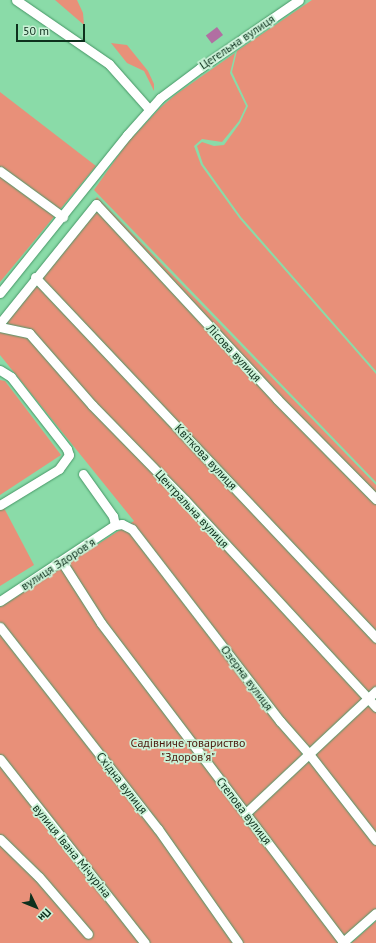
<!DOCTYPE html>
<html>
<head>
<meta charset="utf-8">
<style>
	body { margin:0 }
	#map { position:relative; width:376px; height:943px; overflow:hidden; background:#8adba8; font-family:"PT Sans",sans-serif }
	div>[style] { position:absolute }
	.green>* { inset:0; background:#e89079 }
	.building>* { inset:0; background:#b16fa2; transform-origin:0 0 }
	.roads { filter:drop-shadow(0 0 1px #479767) drop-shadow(0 0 1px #479767) }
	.minor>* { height:9px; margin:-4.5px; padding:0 4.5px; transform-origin:4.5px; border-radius:4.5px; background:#fff }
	span { translate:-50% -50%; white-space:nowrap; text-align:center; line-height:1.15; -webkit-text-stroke:3.5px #cbf2d7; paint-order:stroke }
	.street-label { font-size:12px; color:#0e301d }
	.park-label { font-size:12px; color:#4b1a0e }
	.north { position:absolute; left:16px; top:887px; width:40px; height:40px; -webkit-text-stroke:3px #cbf2d7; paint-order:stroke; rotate:133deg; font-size:11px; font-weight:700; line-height:16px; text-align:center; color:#0e301d }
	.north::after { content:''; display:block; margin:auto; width:14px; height:18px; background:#0e301d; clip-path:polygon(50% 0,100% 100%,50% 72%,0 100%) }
	.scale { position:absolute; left:16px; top:24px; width:69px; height:18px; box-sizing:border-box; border:2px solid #0e301d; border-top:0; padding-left:5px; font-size:12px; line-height:14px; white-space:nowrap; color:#0e301d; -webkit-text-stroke:3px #cbf2d7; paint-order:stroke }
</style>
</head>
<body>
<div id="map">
	<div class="green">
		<div style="clip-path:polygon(55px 0,77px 0,83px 13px,84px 25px)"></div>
		<div style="clip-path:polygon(312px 0,376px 0,376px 371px,241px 217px,203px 164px,197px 146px,202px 142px,214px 146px,224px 145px,240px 123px,248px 106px,232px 72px,237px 51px)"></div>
		<div style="clip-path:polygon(111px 43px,127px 45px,148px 71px,154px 84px,154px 91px,144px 71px,127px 63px)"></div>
		<div style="clip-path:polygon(235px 53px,230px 73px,246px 106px,239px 121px,222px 142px,202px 139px,194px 146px,201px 165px,240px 219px,376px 374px,376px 482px,94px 190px,127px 143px,160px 108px,175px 95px)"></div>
		<div style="clip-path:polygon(0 92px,96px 166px,0 282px)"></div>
		<div style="clip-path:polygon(97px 197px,376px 485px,376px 909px,338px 943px,0 943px,0 607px,134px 521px,0 355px,0 321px)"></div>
		<div style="clip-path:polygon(0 380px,5px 381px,61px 455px,0 495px)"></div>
		<div style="clip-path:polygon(4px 508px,34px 565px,0 586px,0 510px)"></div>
		<div style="clip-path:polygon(376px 921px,376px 943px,351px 943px)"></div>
	</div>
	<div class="building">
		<div style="left:217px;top:27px;width:10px;height:14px;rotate:53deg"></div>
	</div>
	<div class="roads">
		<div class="minor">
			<div style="left:16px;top:0;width:113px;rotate:34.5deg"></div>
			<div style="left:109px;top:64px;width:60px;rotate:48.4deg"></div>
			<div style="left:0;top:171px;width:78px;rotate:36.1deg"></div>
			<div style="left:35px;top:277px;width:497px;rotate:46.6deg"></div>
			<div style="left:0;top:293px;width:203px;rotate:-51.2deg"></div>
			<div style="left:127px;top:135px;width:50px;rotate:-48.3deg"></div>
			<div style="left:160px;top:98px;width:50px;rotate:-36.9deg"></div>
			<div style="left:200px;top:68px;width:120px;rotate:-34.5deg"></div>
			<div style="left:0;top:323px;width:153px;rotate:-51.1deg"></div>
			<div style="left:96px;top:204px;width:266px;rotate:47.1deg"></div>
			<div style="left:277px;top:399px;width:141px;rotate:45.3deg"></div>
			<div style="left:0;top:327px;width:30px;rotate:12deg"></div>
			<div style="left:29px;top:333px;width:96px;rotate:48.8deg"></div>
			<div style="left:92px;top:405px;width:133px;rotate:45.6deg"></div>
			<div style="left:185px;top:500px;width:282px;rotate:47.3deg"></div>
			<div style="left:0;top:370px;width:13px;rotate:32deg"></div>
			<div style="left:11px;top:377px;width:91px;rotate:52.1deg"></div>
			<div style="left:67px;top:449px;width:6px;rotate:72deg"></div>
			<div style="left:69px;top:455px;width:17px;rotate:126deg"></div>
			<div style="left:59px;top:469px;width:69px;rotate:148.6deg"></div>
			<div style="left:83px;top:474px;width:52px;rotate:54.5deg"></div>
			<div style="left:113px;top:516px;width:9px;rotate:77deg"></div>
			<div style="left:62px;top:562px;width:72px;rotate:57.4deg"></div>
			<div style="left:101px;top:623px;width:400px;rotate:52.8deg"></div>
			<div style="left:0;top:601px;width:138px;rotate:-33.5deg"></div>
			<div style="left:115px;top:525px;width:7px;rotate:-8deg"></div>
			<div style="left:122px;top:524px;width:11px;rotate:27deg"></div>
			<div style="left:132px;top:529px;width:242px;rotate:52.4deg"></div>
			<div style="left:280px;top:721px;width:44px;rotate:48.7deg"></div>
			<div style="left:309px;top:754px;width:109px;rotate:52.1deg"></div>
			<div style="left:0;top:627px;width:256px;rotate:52deg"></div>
			<div style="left:158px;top:829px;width:139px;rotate:54.9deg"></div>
			<div style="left:0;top:759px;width:234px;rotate:51.8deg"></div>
			<div style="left:247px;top:812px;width:177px;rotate:-43.2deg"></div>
			<div style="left:0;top:839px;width:54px;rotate:44.3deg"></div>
			<div style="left:39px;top:877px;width:75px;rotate:49.3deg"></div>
			<div style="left:342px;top:943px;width:45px;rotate:-41.4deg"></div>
		</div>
	</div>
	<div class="street-label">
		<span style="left:237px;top:42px;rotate:-34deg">Цегельна вулиця</span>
		<span style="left:234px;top:353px;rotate:47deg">Лісова вулиця</span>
		<span style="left:206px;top:457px;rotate:47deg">Квіткова вулиця</span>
		<span style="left:192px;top:509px;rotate:47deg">Центральна вулиця</span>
		<span style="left:58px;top:564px;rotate:-33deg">вулиця Здоровʼя</span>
		<span style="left:247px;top:678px;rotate:53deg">Озерна вулиця</span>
		<span style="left:122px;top:783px;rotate:52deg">Східна вулиця</span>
		<span style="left:244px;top:811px;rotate:52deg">Степова вулиця</span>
		<span style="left:72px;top:851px;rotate:51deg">вулиця Івана Мічуріна</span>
	</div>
	<div class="park-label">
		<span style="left:188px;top:750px">Садівниче товариство<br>"Здоров'я"</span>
	</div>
	<div class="north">Пн</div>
	<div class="scale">50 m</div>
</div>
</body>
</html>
